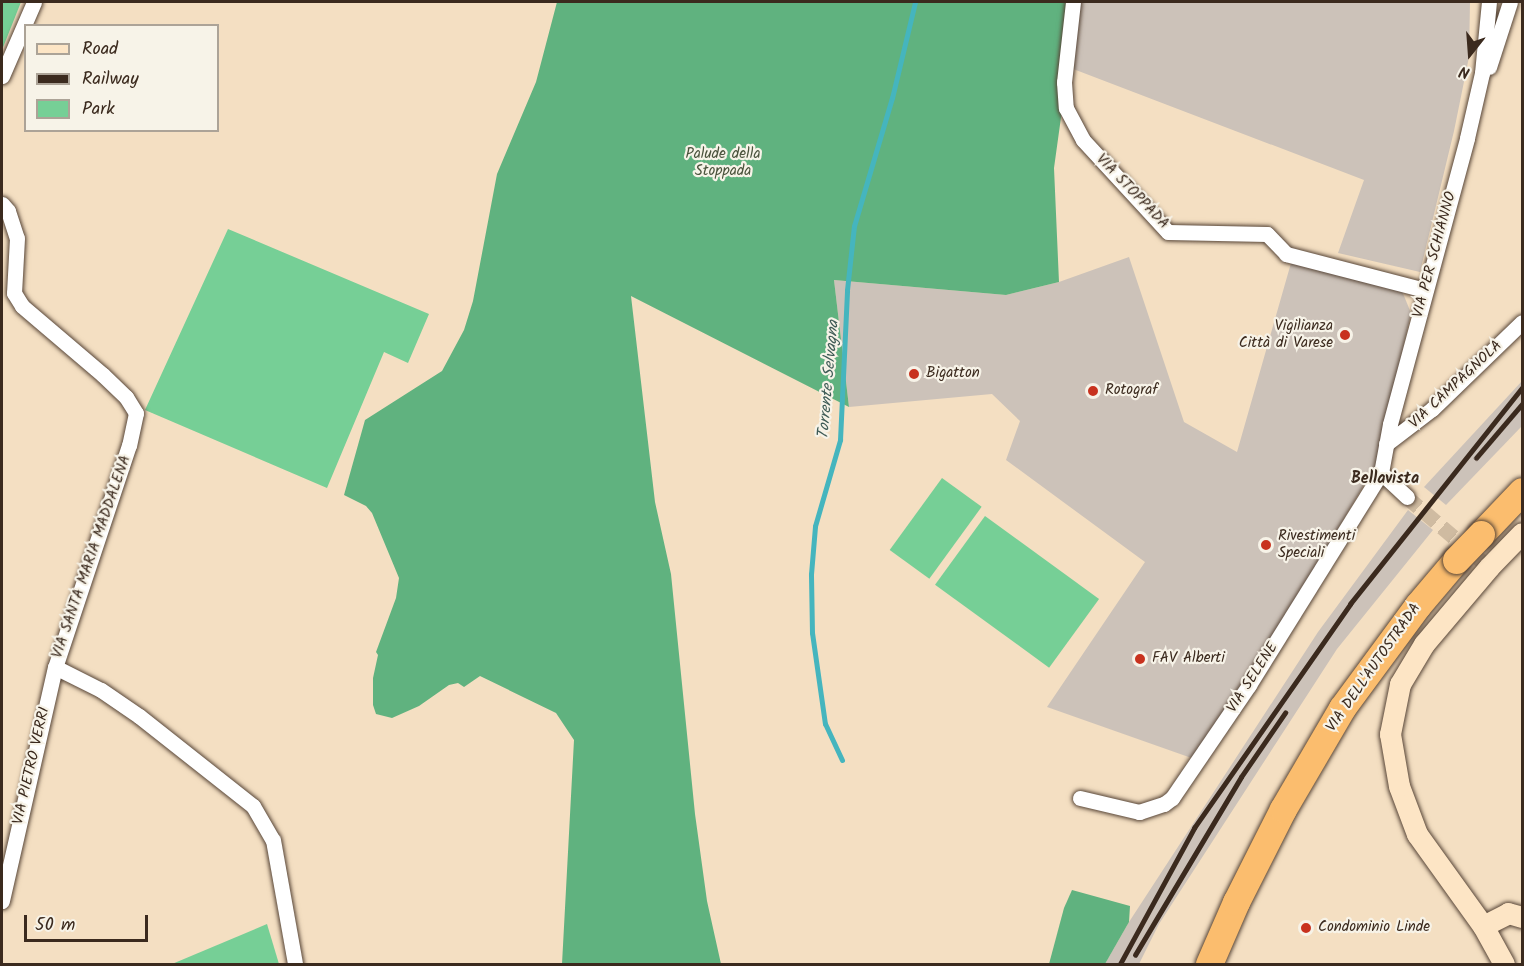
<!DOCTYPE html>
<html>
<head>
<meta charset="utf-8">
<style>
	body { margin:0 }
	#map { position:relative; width:1524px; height:966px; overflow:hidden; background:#f4dfc2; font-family:Kalam,sans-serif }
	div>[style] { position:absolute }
	.industrial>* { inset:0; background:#ccc2b9 }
	.green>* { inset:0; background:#76cf96; transform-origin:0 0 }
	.forest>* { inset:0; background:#60b27f }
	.stream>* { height:5px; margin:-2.5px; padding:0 2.5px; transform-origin:2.5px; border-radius:2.5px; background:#45b5be }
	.street-tunnel>* { height:15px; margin-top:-7.5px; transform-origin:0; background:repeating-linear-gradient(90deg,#cfbba1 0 15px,transparent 0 23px) }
	.roads { filter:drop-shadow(0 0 2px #574537) drop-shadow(0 0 2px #574537) }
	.street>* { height:15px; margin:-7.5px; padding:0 7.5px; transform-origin:7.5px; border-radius:7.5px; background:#fff }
	.secondary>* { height:21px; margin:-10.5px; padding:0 10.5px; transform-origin:10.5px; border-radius:10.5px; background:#fde5c5 }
	.highway>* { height:27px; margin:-13.5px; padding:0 13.5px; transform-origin:13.5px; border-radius:13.5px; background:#fbbd6e }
	.rail>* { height:4.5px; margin:-2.25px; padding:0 2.25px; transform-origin:2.25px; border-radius:2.25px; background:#3b2a1e }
	.bridges { filter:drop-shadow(0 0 2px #574537) drop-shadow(0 0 2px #574537) }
	.highway-bridge>* { height:27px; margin:-13.5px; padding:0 13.5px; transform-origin:13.5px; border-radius:13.5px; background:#fbbd6e }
	.dots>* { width:16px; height:16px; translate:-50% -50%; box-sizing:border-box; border:3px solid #f7f3e8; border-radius:50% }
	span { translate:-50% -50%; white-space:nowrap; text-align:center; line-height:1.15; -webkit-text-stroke:4.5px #f7f3e8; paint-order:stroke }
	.park-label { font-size:15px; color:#4a533c }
	.street-label { font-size:15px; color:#3b2a1e }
	.poi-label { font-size:15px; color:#3b2a1e }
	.right { translate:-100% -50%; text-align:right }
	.left { translate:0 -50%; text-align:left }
	.water-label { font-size:16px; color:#3e5b56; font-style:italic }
	.neighbourhood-label { font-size:16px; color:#3b2a1e; font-weight:700 }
	.frame { position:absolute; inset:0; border:3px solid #3b2a1e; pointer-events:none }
	.legend { position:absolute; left:24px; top:24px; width:195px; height:108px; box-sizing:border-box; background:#f7f3e8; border:2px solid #aca397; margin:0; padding:8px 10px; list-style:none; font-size:18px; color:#3b2a1e }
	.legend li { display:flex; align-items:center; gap:12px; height:30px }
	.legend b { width:30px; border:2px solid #aca397 }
	.north { position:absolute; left:1440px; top:24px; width:60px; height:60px; -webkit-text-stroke:4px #f7f3e8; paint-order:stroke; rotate:197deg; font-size:16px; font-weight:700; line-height:24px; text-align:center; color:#3b2a1e }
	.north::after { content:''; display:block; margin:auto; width:21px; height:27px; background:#3b2a1e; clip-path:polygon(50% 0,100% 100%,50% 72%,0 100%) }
	.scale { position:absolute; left:24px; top:915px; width:124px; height:27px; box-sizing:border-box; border:3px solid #3b2a1e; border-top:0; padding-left:8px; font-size:18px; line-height:21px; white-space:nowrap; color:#3b2a1e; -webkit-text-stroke:4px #f7f3e8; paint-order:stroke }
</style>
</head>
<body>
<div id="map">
	<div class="industrial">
		<div style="clip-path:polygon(1077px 2px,1470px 2px,1469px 57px,1454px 131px,1420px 272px,1338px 253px,1364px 180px,1068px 67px)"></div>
		<div style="clip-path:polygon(1129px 257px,1184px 422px,1237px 452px,1291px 263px,1402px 291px,1411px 313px,1377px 463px,1200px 761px,1047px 707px,1145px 562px,1006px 460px,1020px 421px,992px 394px,849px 407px,834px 280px,1006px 295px,1059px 282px)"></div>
		<div style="clip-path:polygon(1522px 381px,1522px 426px,1446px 505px,1424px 487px)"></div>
		<div style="clip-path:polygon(1408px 510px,1433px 530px,1337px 649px,1159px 924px,1139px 964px,1105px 964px,1129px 922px,1318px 632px)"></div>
	</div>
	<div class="green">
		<div style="clip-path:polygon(2px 2px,21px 2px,2px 50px)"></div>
		<div style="clip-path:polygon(228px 229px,429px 314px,408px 363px,384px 352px,327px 488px,145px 410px)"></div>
		<div style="left:942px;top:478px;width:49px;height:89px;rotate:36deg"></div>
		<div style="left:985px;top:516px;width:141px;height:85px;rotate:36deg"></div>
		<div style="clip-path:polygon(267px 924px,279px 964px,172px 964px)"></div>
	</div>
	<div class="forest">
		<div style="clip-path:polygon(557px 2px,1077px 2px,1054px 168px,1059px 282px,1006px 295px,834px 280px,849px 407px,631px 296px,655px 502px,671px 574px,695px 814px,707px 901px,721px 964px,562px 964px,574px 740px,556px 713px,480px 676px,464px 687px,458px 683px,449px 685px,419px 706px,392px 718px,376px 714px,373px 705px,373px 678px,378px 655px,376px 652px,396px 598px,399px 578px,372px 513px,366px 506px,344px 495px,365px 420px,442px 371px,464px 330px,473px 301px,497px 174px,536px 82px)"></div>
		<div style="clip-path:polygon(1072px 890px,1130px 906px,1129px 922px,1105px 964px,1049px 964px,1064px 908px)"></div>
	</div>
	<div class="stream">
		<div style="left:842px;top:760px;width:40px;rotate:-115deg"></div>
		<div style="left:825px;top:724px;width:92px;rotate:-98.1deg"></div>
		<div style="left:812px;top:633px;width:59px;rotate:-91deg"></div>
		<div style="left:811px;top:574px;width:48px;rotate:-85.2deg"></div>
		<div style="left:815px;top:526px;width:90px;rotate:-73.8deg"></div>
		<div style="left:840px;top:440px;width:150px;rotate:-87.3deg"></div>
		<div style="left:847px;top:290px;width:64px;rotate:-83.8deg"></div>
		<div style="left:854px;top:226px;width:134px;rotate:-73.5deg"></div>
		<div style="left:892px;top:98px;width:99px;rotate:-76.5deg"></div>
	</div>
	<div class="street-tunnel">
		<div style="left:1407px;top:497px;width:108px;rotate:40.5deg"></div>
	</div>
	<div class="roads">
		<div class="street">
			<div style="left:1073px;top:2px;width:81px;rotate:96.4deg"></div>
			<div style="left:1064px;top:82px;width:26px;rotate:86deg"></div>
			<div style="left:1066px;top:108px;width:36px;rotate:62deg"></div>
			<div style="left:1083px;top:140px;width:125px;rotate:47.3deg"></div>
			<div style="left:1168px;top:232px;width:99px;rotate:1.2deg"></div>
			<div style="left:1267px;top:234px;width:28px;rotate:46deg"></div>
			<div style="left:1286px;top:254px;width:144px;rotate:14.5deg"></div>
			<div style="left:1489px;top:67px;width:68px;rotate:-72.1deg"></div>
			<div style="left:2px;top:76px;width:81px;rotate:-66.6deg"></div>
			<div style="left:2px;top:204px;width:9px;rotate:49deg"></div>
			<div style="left:8px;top:211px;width:28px;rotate:72deg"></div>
			<div style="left:17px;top:238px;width:55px;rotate:93.1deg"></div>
			<div style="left:14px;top:293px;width:15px;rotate:58deg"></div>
			<div style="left:22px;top:306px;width:106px;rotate:40.4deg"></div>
			<div style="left:103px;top:375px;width:32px;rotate:44deg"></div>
			<div style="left:126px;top:397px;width:19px;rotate:58deg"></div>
			<div style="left:136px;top:413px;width:33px;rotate:102deg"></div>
			<div style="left:129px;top:445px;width:234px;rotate:108.4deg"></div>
			<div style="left:55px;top:667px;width:240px;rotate:102.8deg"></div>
			<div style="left:1386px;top:444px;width:58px;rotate:-37.3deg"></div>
			<div style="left:1432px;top:409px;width:125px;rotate:-44deg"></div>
			<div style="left:1407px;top:497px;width:35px;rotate:-137deg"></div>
			<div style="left:1381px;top:473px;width:50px;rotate:-79.6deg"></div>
			<div style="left:1390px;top:424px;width:296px;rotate:-74.9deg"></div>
			<div style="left:1467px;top:138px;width:67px;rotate:-77deg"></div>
			<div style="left:1482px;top:73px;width:71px;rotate:-84.4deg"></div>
			<div style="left:55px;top:667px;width:51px;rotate:26.6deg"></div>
			<div style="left:101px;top:690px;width:46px;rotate:34.4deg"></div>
			<div style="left:139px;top:716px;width:145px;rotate:38.3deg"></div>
			<div style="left:253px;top:806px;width:39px;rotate:60deg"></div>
			<div style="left:273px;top:840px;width:126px;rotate:79.9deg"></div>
			<div style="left:1080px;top:798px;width:61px;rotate:13.3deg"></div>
			<div style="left:1139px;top:812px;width:26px;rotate:-18deg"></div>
			<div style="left:1164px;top:804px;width:10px;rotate:-37deg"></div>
			<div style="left:1172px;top:798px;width:137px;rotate:-55.7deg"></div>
			<div style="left:1249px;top:685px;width:250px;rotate:-58.1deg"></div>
		</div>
		<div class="secondary">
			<div style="left:1483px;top:926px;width:28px;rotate:-27deg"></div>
			<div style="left:1508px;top:913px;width:15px;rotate:16deg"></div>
			<div style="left:1504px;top:964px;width:43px;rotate:-118.9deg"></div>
			<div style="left:1483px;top:926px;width:113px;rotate:-125.7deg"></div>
			<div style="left:1417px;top:834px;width:51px;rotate:-110.6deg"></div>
			<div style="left:1399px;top:786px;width:53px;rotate:-99.8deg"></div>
			<div style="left:1390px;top:734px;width:51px;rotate:-78.7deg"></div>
			<div style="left:1400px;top:684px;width:47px;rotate:-59deg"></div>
			<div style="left:1424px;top:644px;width:101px;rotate:-49.8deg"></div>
			<div style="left:1489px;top:567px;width:47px;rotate:-45.9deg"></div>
		</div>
		<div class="highway">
			<div style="left:1481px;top:534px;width:59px;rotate:-46.4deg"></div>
			<div style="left:1209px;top:964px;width:68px;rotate:-66.5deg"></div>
			<div style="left:1236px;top:902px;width:104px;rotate:-63.2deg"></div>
			<div style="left:1283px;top:809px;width:117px;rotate:-59.7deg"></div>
			<div style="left:1342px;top:708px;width:128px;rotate:-53.6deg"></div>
			<div style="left:1418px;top:605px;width:59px;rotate:-49.8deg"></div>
		</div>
	</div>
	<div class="rail">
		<div style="left:1476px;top:458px;width:71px;rotate:-49.6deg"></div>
		<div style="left:1135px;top:955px;width:207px;rotate:-59.2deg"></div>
		<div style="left:1241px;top:777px;width:78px;rotate:-55.5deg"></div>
		<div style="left:1120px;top:964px;width:155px;rotate:-61.4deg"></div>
		<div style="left:1194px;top:828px;width:273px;rotate:-55.1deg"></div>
		<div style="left:1350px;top:604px;width:276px;rotate:-51.5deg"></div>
	</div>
	<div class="bridges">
		<div class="highway-bridge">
			<div style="left:1456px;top:560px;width:36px;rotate:-46deg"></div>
		</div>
	</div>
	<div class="dots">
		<div style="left:1345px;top:335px;background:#c8321e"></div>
		<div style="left:914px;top:374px;background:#c8321e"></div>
		<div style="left:1093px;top:391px;background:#c8321e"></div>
		<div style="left:1266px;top:545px;background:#c8321e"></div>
		<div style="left:1140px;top:659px;background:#c8321e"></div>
		<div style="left:1306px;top:928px;background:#c8321e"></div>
	</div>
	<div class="park-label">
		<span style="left:723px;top:163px">Palude della<br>Stoppada</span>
	</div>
	<div class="street-label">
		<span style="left:1132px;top:192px;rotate:46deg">VIA STOPPADA</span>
		<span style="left:1435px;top:255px;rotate:-75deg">VIA PER SCHIANNO</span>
		<span style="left:1456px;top:385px;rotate:-43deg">VIA CAMPAGNOLA</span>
		<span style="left:92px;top:557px;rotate:-71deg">VIA SANTA MARIA MADDALENA</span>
		<span style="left:1374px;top:668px;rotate:-55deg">VIA DELL'AUTOSTRADA</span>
		<span style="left:1253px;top:678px;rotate:-57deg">VIA SELENE</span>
		<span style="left:32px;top:766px;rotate:-77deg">VIA PIETRO VERRI</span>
	</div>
	<div class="poi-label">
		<span class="right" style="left:1333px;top:335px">Vigilianza<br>Città di Varese</span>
		<span class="left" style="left:926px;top:374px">Bigatton</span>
		<span class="left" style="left:1105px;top:391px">Rotograf</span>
		<span class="left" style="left:1278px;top:545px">Rivestimenti<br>Speciali</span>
		<span class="left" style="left:1152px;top:659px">FAV Alberti</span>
		<span class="left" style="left:1318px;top:928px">Condominio Linde</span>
	</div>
	<div class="water-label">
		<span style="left:829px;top:380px;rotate:-85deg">Torrente Selvagna</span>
	</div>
	<div class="neighbourhood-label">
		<span style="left:1385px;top:479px">Bellavista</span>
	</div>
	<div class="frame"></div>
	<ul class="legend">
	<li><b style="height:8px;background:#fde5c5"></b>Road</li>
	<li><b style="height:8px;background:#3b2a1e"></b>Railway</li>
	<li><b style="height:16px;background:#76cf96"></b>Park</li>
	</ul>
	<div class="north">N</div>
	<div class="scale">50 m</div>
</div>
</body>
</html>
